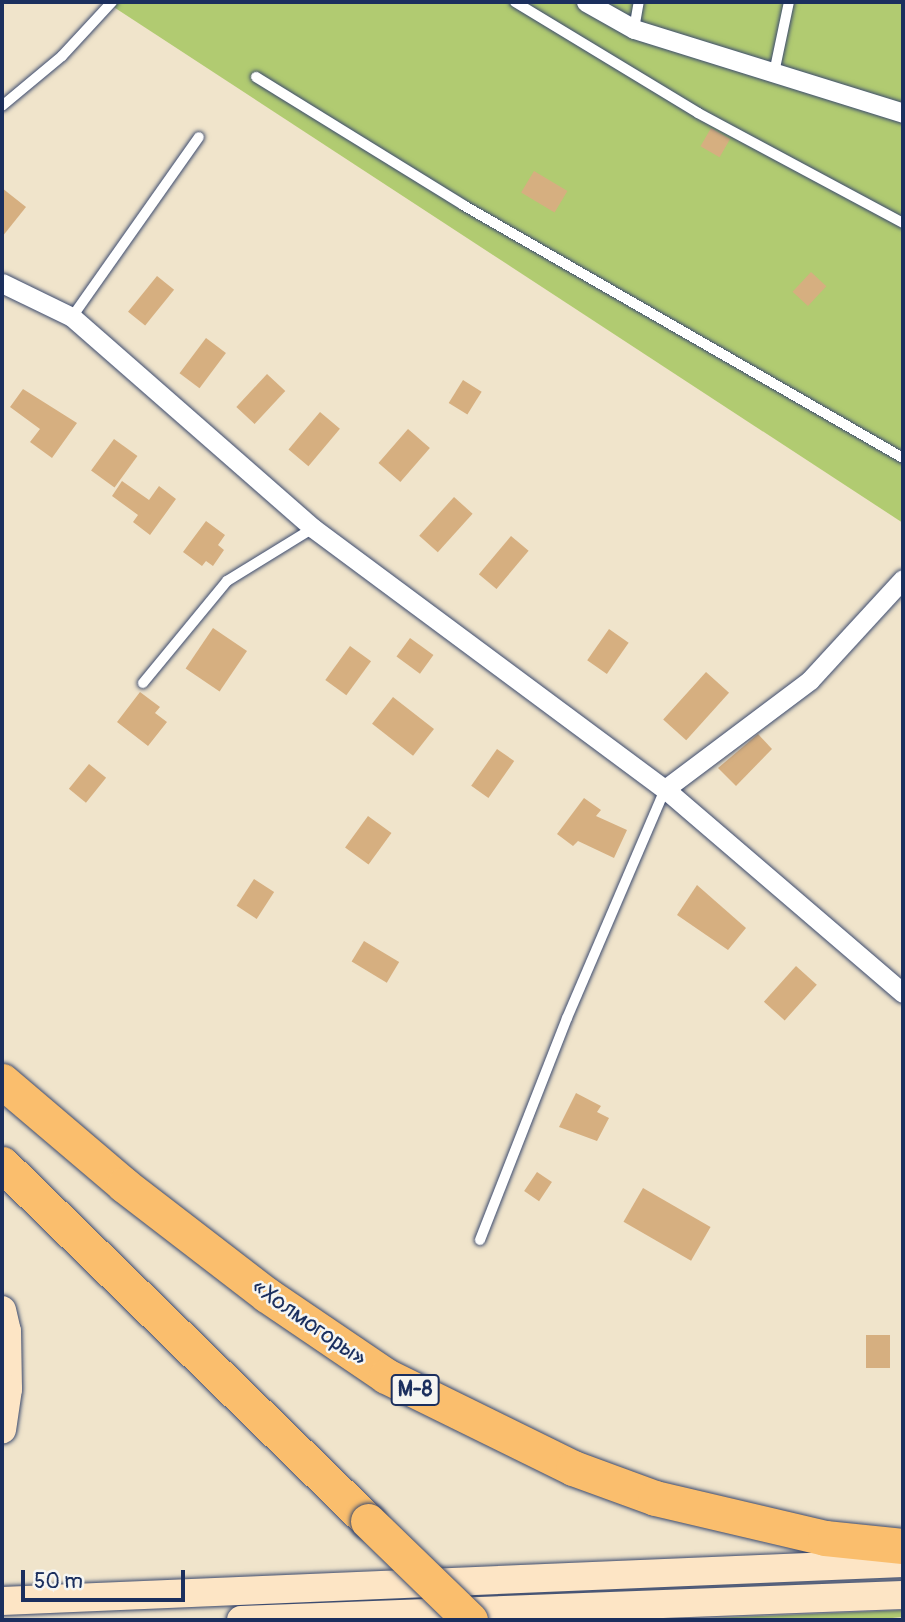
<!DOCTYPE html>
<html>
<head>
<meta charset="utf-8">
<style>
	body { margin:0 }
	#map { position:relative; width:905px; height:1622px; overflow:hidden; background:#f0e4cb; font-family:Pangolin,sans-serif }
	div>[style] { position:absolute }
	.green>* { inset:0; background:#b1cb71 }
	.building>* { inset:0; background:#d6af80; transform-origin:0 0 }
	.roads { filter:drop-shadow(0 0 2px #3b4a6e) drop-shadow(0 0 2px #3b4a6e) }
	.lane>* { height:10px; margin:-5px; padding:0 5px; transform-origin:5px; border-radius:5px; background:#fff }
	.street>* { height:19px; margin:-9.5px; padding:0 9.5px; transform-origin:9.5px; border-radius:9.5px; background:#fff }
	.secondary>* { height:28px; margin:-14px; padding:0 14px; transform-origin:14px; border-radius:14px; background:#fde5c5 }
	.highway>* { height:35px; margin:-17.5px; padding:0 17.5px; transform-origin:17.5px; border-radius:17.5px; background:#fabe6d }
	.bridges { filter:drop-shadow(0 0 2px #3b4a6e) drop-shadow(0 0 2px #3b4a6e) }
	.highway-bridge>* { height:35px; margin:-17.5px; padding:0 17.5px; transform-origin:17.5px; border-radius:17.5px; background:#fabe6d }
	span { translate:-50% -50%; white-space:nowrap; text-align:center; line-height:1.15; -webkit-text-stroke:5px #f6f6f2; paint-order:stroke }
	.shield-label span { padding:2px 5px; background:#f6f6f2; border:2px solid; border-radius:5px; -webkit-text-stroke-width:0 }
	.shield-label { font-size:21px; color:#1b2f5e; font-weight:700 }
	.street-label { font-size:23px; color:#1b2f5e }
	.frame { position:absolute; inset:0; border:4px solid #1b2f5e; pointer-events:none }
	.scale { position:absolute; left:21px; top:1570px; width:164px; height:32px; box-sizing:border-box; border:4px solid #1b2f5e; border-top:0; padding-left:9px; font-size:21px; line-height:24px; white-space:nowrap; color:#1b2f5e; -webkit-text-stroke:5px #f6f6f2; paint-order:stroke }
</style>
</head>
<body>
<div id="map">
	<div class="green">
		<div style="clip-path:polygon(106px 2px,903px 2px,903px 523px)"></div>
		<div style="clip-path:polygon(903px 1610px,903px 1617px,871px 1620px,664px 1620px)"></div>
	</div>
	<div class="building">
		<div style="left:711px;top:128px;width:22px;height:21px;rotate:30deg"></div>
		<div style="left:534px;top:171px;width:39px;height:25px;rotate:31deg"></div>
		<div style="clip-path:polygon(2px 188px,26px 207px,2px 237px)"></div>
		<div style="left:811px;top:272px;width:21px;height:27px;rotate:43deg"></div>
		<div style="left:157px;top:276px;width:22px;height:46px;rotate:39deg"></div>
		<div style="left:206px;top:338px;width:25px;height:44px;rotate:37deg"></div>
		<div style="left:267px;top:374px;width:25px;height:45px;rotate:43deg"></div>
		<div style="left:463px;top:380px;width:22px;height:27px;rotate:32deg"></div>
		<div style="clip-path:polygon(23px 389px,77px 423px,52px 458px,30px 442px,40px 429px,10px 407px)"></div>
		<div style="left:320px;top:412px;width:26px;height:49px;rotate:40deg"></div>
		<div style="left:408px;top:429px;width:29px;height:45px;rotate:41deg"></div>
		<div style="left:114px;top:439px;width:29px;height:39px;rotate:36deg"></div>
		<div style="clip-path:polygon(122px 481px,149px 500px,159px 486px,176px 499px,150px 535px,133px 522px,138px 515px,112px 496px)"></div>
		<div style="left:454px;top:497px;width:25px;height:52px;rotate:42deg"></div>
		<div style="clip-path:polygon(206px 521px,225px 535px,218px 545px,224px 550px,213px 566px,206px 561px,202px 566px,183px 552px)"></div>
		<div style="left:511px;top:536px;width:23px;height:50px;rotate:40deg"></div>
		<div style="left:213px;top:628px;width:41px;height:49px;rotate:34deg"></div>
		<div style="left:609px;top:629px;width:24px;height:38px;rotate:35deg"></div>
		<div style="left:410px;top:638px;width:29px;height:23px;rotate:36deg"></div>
		<div style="left:350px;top:646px;width:26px;height:42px;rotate:36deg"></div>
		<div style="left:706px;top:672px;width:31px;height:64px;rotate:42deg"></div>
		<div style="clip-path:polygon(140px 692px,160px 707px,155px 713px,167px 722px,148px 746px,117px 722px)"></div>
		<div style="left:393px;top:697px;width:52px;height:34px;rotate:38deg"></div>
		<div style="clip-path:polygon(758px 734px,772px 749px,736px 786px,718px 768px)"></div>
		<div style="left:497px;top:749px;width:21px;height:45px;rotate:35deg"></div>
		<div style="left:89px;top:764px;width:22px;height:32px;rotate:39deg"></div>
		<div style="clip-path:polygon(584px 798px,601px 810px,596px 816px,627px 830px,614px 858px,578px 841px,573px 846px,557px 834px)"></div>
		<div style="left:368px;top:816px;width:29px;height:39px;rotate:36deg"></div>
		<div style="left:254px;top:879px;width:24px;height:32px;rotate:33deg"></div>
		<div style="clip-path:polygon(697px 885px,746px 928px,728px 950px,677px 915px)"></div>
		<div style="left:364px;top:941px;width:41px;height:24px;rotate:31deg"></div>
		<div style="left:796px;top:966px;width:28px;height:48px;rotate:42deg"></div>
		<div style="clip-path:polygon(576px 1093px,601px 1106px,597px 1112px,609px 1118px,597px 1141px,559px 1127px)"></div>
		<div style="left:537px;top:1172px;width:18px;height:23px;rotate:34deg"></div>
		<div style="left:643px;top:1188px;width:78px;height:39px;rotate:30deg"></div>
		<div style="left:866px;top:1335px;width:24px;height:33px"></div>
	</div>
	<div class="roads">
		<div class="lane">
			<div style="left:515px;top:2px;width:214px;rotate:31.2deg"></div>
			<div style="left:698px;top:113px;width:233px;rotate:28.2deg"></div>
			<div style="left:634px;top:29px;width:27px;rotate:-80deg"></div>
			<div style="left:774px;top:73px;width:73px;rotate:-78.1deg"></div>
			<div style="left:256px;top:77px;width:243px;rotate:31.7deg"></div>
			<div style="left:463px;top:205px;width:508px;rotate:29.9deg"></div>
			<div style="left:2px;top:106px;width:78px;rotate:-39.8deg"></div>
			<div style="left:62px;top:56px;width:74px;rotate:-47.2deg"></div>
			<div style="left:72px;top:317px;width:220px;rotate:-54.8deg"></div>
			<div style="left:143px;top:683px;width:132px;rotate:-50.5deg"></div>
			<div style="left:227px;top:581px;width:101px;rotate:-31.6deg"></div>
			<div style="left:480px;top:1240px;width:238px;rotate:-68.6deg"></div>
			<div style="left:567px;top:1018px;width:249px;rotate:-66.8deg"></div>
		</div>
		<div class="street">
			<div style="left:586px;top:2px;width:55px;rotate:29.4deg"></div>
			<div style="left:634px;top:29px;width:282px;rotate:17.3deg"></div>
			<div style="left:2px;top:283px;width:78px;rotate:25.9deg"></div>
			<div style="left:72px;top:317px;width:320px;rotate:41.2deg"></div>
			<div style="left:313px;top:528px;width:438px;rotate:36.6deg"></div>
			<div style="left:665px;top:789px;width:313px;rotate:40.6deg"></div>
			<div style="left:665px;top:789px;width:181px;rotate:-36.9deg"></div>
			<div style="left:810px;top:680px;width:137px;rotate:-47.4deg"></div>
		</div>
		<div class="secondary">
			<div style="left:2px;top:1310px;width:22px;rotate:77deg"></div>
			<div style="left:7px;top:1331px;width:58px;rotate:89deg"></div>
			<div style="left:8px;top:1389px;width:41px;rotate:98.3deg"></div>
			<div style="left:2px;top:1601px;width:902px;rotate:-2.42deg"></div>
			<div style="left:241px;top:1620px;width:662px;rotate:-2.16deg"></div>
		</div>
		<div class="highway">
			<div style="left:2px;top:1081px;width:160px;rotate:40.4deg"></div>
			<div style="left:124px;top:1185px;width:180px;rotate:37.6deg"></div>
			<div style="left:267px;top:1295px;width:144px;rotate:34.2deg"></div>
			<div style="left:386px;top:1376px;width:208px;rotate:26.2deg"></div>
			<div style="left:573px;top:1468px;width:87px;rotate:20.1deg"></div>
			<div style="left:655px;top:1498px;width:175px;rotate:13.2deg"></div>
			<div style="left:825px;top:1538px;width:78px;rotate:5.9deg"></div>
			<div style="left:2px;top:1164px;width:511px;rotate:44.29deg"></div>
		</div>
	</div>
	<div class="bridges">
		<div class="highway-bridge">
			<div style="left:368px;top:1521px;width:142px;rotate:44.1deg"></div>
		</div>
	</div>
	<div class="shield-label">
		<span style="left:415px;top:1390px">М-8</span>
	</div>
	<div class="street-label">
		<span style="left:309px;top:1323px;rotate:35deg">«Холмогоры»</span>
	</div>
	<div class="frame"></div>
	<div class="scale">50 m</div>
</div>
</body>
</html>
